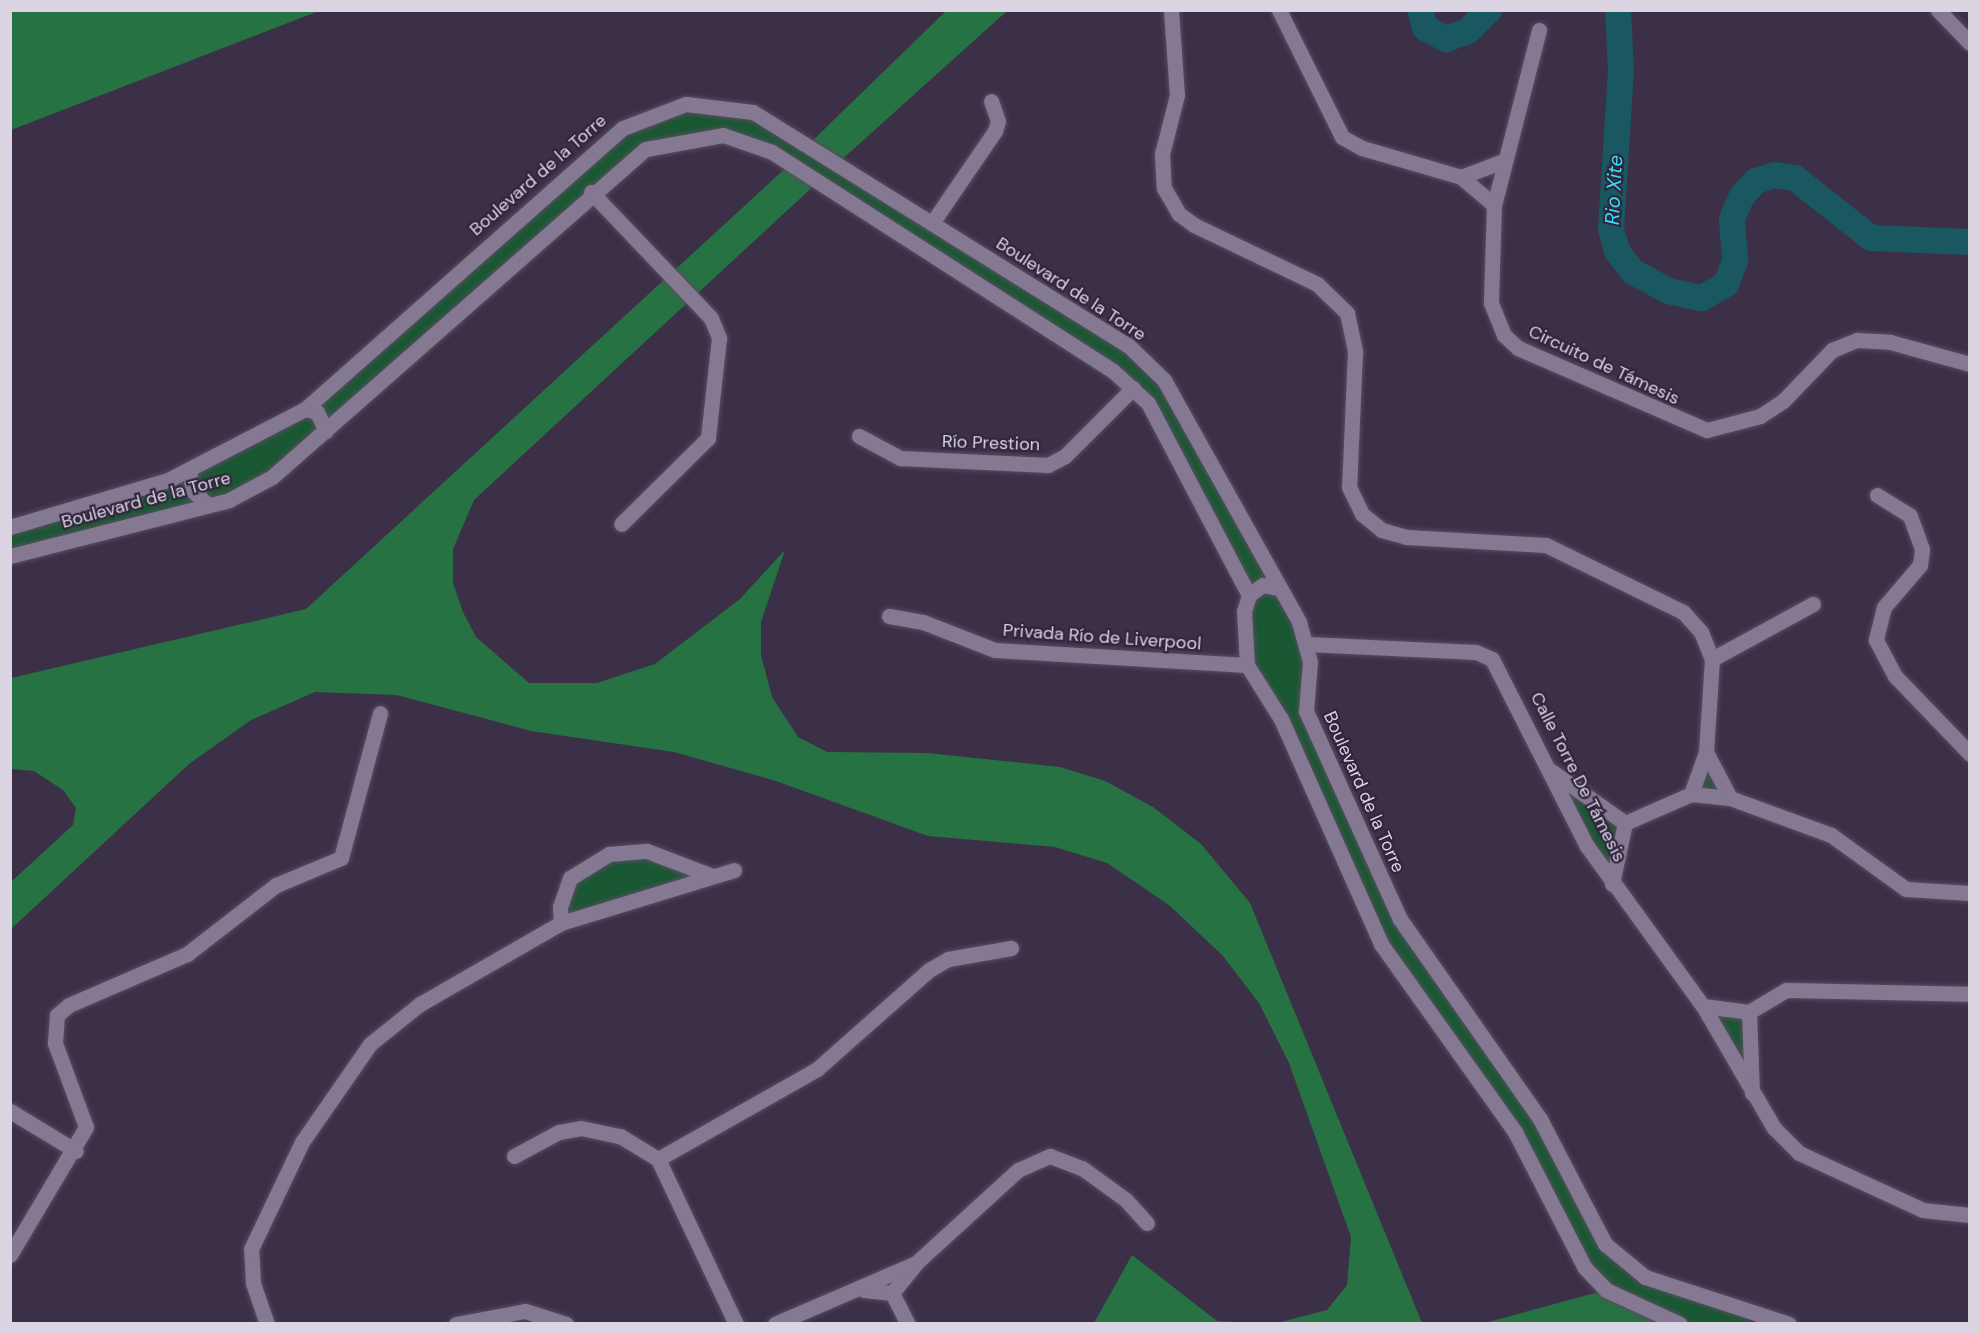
<!DOCTYPE html>
<html>
<head>
<meta charset="utf-8">
<style>
	body { margin:0 }
	#map { position:relative; width:1980px; height:1334px; overflow:hidden; background:#3c3048; font-family:"DM Sans",sans-serif }
	div>[style] { position:absolute }
	.green>* { inset:0; background:#195832 }
	.forest>* { inset:0; background:#277243 }
	.river>* { height:26px; margin:-13px; padding:0 13px; transform-origin:13px; border-radius:13px; background:#1a5861 }
	.roads { filter:drop-shadow(0 0 2px #574d60) drop-shadow(0 0 2px #574d60) }
	.minor>* { height:15px; margin:-7.5px; padding:0 7.5px; transform-origin:7.5px; border-radius:7.5px; background:#857893 }
	span { translate:-50% -50%; white-space:nowrap; text-align:center; line-height:1.15; -webkit-text-stroke:4.5px #31263d; paint-order:stroke }
	.street-label { font-size:18px; color:#dbd4e3 }
	.water-label { font-size:20px; color:#33e0f7; font-style:italic }
	.frame { position:absolute; inset:0; border:12px solid #dbd4e3; pointer-events:none }
</style>
</head>
<body>
<div id="map">
	<div class="green">
		<div style="clip-path:polygon(686px 104px,753px 112px,1148px 363px,1299px 622px,1306px 711px,1400px 919px,1540px 1119px,1623px 1263px,1789px 1323px,1680px 1323px,1606px 1290px,1529px 1157px,1395px 966px,1247px 665px,1249px 595px,1148px 403px,772px 152px,723px 135px,646px 149px,250px 491px,11px 556px,11px 527px,140px 490px,305px 409px,601px 144px)"></div>
		<div style="clip-path:polygon(1706px 752px,1730px 798px,1691px 794px)"></div>
		<div style="clip-path:polygon(1551px 770px,1625px 823px,1612px 884px)"></div>
		<div style="clip-path:polygon(629px 851px,712px 876px,561px 923px,570px 878px)"></div>
		<div style="clip-path:polygon(1703px 1006px,1749px 1012px,1752px 1097px)"></div>
	</div>
	<div class="forest">
		<div style="clip-path:polygon(11px 10px,319px 10px,319px 11px,11px 130px)"></div>
		<div style="clip-path:polygon(946px 11px,1007px 11px,839px 162px,810px 143px)"></div>
		<div style="clip-path:polygon(790px 164px,818px 182px,474px 500px,453px 549px,453px 583px,463px 612px,476px 637px,529px 683px,597px 683px,655px 664px,740px 599px,785px 550px,761px 622px,761px 655px,772px 697px,798px 737px,827px 752px,927px 753px,1060px 767px,1105px 781px,1153px 807px,1201px 844px,1250px 903px,1422px 1323px,1277px 1323px,1327px 1310px,1347px 1285px,1351px 1237px,1289px 1063px,1259px 1003px,1223px 956px,1169px 905px,1107px 863px,1055px 847px,928px 836px,776px 781px,674px 752px,531px 731px,397px 695px,315px 692px,251px 720px,189px 764px,11px 929px,11px 882px,73px 825px,76px 808px,63px 790px,34px 771px,11px 769px,11px 678px,306px 609px)"></div>
		<div style="clip-path:polygon(1132px 1255px,1217px 1321px,1252px 1323px,1094px 1323px)"></div>
		<div style="clip-path:polygon(1606px 1290px,1680px 1324px,1481px 1324px)"></div>
	</div>
	<div class="river">
		<div style="left:1420px;top:10px;width:19px;rotate:74deg"></div>
		<div style="left:1425px;top:28px;width:24px;rotate:28deg"></div>
		<div style="left:1446px;top:39px;width:23px;rotate:-20deg"></div>
		<div style="left:1468px;top:31px;width:30px;rotate:-45deg"></div>
		<div style="left:1618px;top:10px;width:61px;rotate:87.2deg"></div>
		<div style="left:1621px;top:71px;width:158px;rotate:93.6deg"></div>
		<div style="left:1611px;top:229px;width:23px;rotate:75deg"></div>
		<div style="left:1617px;top:251px;width:26px;rotate:53deg"></div>
		<div style="left:1633px;top:272px;width:40px;rotate:28deg"></div>
		<div style="left:1668px;top:291px;width:35px;rotate:12deg"></div>
		<div style="left:1702px;top:298px;width:28px;rotate:-30deg"></div>
		<div style="left:1726px;top:284px;width:24px;rotate:-68deg"></div>
		<div style="left:1735px;top:262px;width:43px;rotate:-94deg"></div>
		<div style="left:1732px;top:219px;width:25px;rotate:-67deg"></div>
		<div style="left:1742px;top:196px;width:21px;rotate:-47deg"></div>
		<div style="left:1756px;top:181px;width:19px;rotate:-18deg"></div>
		<div style="left:1774px;top:175px;width:21px;rotate:8deg"></div>
		<div style="left:1795px;top:178px;width:97px;rotate:38.3deg"></div>
		<div style="left:1871px;top:238px;width:99px;rotate:2.3deg"></div>
	</div>
	<div class="roads">
		<div class="minor">
			<div style="left:1171px;top:10px;width:85px;rotate:86deg"></div>
			<div style="left:1177px;top:95px;width:61px;rotate:104.3deg"></div>
			<div style="left:1162px;top:154px;width:34px;rotate:87deg"></div>
			<div style="left:1164px;top:188px;width:30px;rotate:60deg"></div>
			<div style="left:1179px;top:214px;width:19px;rotate:36deg"></div>
			<div style="left:1194px;top:225px;width:136px;rotate:25.6deg"></div>
			<div style="left:1317px;top:284px;width:42px;rotate:44deg"></div>
			<div style="left:1347px;top:313px;width:40px;rotate:78deg"></div>
			<div style="left:1355px;top:352px;width:135px;rotate:92.5deg"></div>
			<div style="left:1349px;top:487px;width:30px;rotate:64deg"></div>
			<div style="left:1362px;top:514px;width:26px;rotate:39deg"></div>
			<div style="left:1382px;top:530px;width:25px;rotate:16deg"></div>
			<div style="left:1406px;top:537px;width:140px;rotate:3.3deg"></div>
			<div style="left:1546px;top:545px;width:153px;rotate:26.1deg"></div>
			<div style="left:1683px;top:612px;width:27px;rotate:48deg"></div>
			<div style="left:1701px;top:632px;width:29px;rotate:68deg"></div>
			<div style="left:1712px;top:659px;width:93px;rotate:93.7deg"></div>
			<div style="left:1706px;top:752px;width:45px;rotate:109.7deg"></div>
			<div style="left:1279px;top:10px;width:142px;rotate:63.6deg"></div>
			<div style="left:1342px;top:137px;width:23px;rotate:29deg"></div>
			<div style="left:1362px;top:148px;width:103px;rotate:16.3deg"></div>
			<div style="left:1461px;top:177px;width:43px;rotate:40.3deg"></div>
			<div style="left:1938px;top:10px;width:46px;rotate:45.9deg"></div>
			<div style="left:1539px;top:30px;width:181px;rotate:104.4deg"></div>
			<div style="left:1494px;top:205px;width:98px;rotate:91.8deg"></div>
			<div style="left:1491px;top:303px;width:35px;rotate:68deg"></div>
			<div style="left:1504px;top:335px;width:19px;rotate:43deg"></div>
			<div style="left:1518px;top:348px;width:206px;rotate:23.5deg"></div>
			<div style="left:1707px;top:430px;width:55px;rotate:-14.8deg"></div>
			<div style="left:1760px;top:416px;width:27px;rotate:-33deg"></div>
			<div style="left:1783px;top:401px;width:71px;rotate:-46.1deg"></div>
			<div style="left:1832px;top:350px;width:27px;rotate:-22deg"></div>
			<div style="left:1857px;top:340px;width:33px;rotate:3deg"></div>
			<div style="left:1890px;top:342px;width:83px;rotate:15.4deg"></div>
			<div style="left:1461px;top:177px;width:45px;rotate:-20.9deg"></div>
			<div style="left:591px;top:192px;width:174px;rotate:46.4deg"></div>
			<div style="left:711px;top:318px;width:22px;rotate:68deg"></div>
			<div style="left:719px;top:338px;width:101px;rotate:96.3deg"></div>
			<div style="left:708px;top:438px;width:122px;rotate:135.3deg"></div>
			<div style="left:932px;top:223px;width:112px;rotate:-55.6deg"></div>
			<div style="left:995px;top:131px;width:10px;rotate:-73deg"></div>
			<div style="left:998px;top:121px;width:21px;rotate:-109deg"></div>
			<div style="left:305px;top:409px;width:12px;rotate:14deg"></div>
			<div style="left:317px;top:412px;width:21px;rotate:65deg"></div>
			<div style="left:859px;top:436px;width:47px;rotate:28.2deg"></div>
			<div style="left:900px;top:458px;width:148px;rotate:2.7deg"></div>
			<div style="left:1048px;top:465px;width:19px;rotate:-28deg"></div>
			<div style="left:1065px;top:456px;width:96px;rotate:-45deg"></div>
			<div style="left:189px;top:471px;width:20px;rotate:79deg"></div>
			<div style="left:193px;top:491px;width:19px;rotate:43deg"></div>
			<div style="left:1877px;top:495px;width:39px;rotate:32deg"></div>
			<div style="left:1910px;top:516px;width:35px;rotate:70deg"></div>
			<div style="left:1922px;top:549px;width:16px;rotate:97deg"></div>
			<div style="left:1920px;top:565px;width:55px;rotate:130.6deg"></div>
			<div style="left:1884px;top:607px;width:34px;rotate:104deg"></div>
			<div style="left:1876px;top:640px;width:41px;rotate:62.2deg"></div>
			<div style="left:1895px;top:676px;width:108px;rotate:46.1deg"></div>
			<div style="left:10px;top:527px;width:165px;rotate:-16.6deg"></div>
			<div style="left:168px;top:480px;width:154px;rotate:-27.4deg"></div>
			<div style="left:305px;top:409px;width:424px;rotate:-41.5deg"></div>
			<div style="left:623px;top:128px;width:67px;rotate:-20.9deg"></div>
			<div style="left:686px;top:104px;width:67px;rotate:6.8deg"></div>
			<div style="left:753px;top:112px;width:441px;rotate:31.9deg"></div>
			<div style="left:1128px;top:345px;width:50px;rotate:44.2deg"></div>
			<div style="left:1164px;top:380px;width:277px;rotate:60.8deg"></div>
			<div style="left:1299px;top:622px;width:41px;rotate:74.6deg"></div>
			<div style="left:1310px;top:662px;width:49px;rotate:94.7deg"></div>
			<div style="left:1306px;top:711px;width:228px;rotate:65.7deg"></div>
			<div style="left:1400px;top:919px;width:244px;rotate:55deg"></div>
			<div style="left:1540px;top:1119px;width:141px;rotate:62.5deg"></div>
			<div style="left:1605px;top:1244px;width:52px;rotate:39.5deg"></div>
			<div style="left:1645px;top:1277px;width:151px;rotate:18.1deg"></div>
			<div style="left:10px;top:556px;width:226px;rotate:-14.3deg"></div>
			<div style="left:229px;top:500px;width:49px;rotate:-28.1deg"></div>
			<div style="left:272px;top:477px;width:497px;rotate:-41.3deg"></div>
			<div style="left:646px;top:149px;width:78px;rotate:-10.3deg"></div>
			<div style="left:723px;top:135px;width:52px;rotate:19.1deg"></div>
			<div style="left:772px;top:152px;width:405px;rotate:32.7deg"></div>
			<div style="left:1113px;top:371px;width:47px;rotate:42.4deg"></div>
			<div style="left:1148px;top:403px;width:217px;rotate:62.3deg"></div>
			<div style="left:1249px;top:595px;width:17px;rotate:107deg"></div>
			<div style="left:1244px;top:611px;width:54px;rotate:86.8deg"></div>
			<div style="left:1247px;top:665px;width:64px;rotate:57.8deg"></div>
			<div style="left:1281px;top:719px;width:246px;rotate:66deg"></div>
			<div style="left:1381px;top:944px;width:231px;rotate:54.5deg"></div>
			<div style="left:1515px;top:1132px;width:153px;rotate:62.8deg"></div>
			<div style="left:1585px;top:1268px;width:30px;rotate:46deg"></div>
			<div style="left:1606px;top:1290px;width:81px;rotate:24.7deg"></div>
			<div style="left:1249px;top:595px;width:17px;rotate:-36deg"></div>
			<div style="left:1263px;top:585px;width:16px;rotate:11deg"></div>
			<div style="left:889px;top:616px;width:35px;rotate:10deg"></div>
			<div style="left:923px;top:622px;width:77px;rotate:21.3deg"></div>
			<div style="left:995px;top:650px;width:252px;rotate:3.4deg"></div>
			<div style="left:1307px;top:644px;width:169px;rotate:2.7deg"></div>
			<div style="left:1476px;top:652px;width:17px;rotate:24deg"></div>
			<div style="left:1492px;top:659px;width:210px;rotate:63.1deg"></div>
			<div style="left:1587px;top:846px;width:198px;rotate:54.1deg"></div>
			<div style="left:1703px;top:1006px;width:141px;rotate:59.8deg"></div>
			<div style="left:1774px;top:1128px;width:35px;rotate:45deg"></div>
			<div style="left:1799px;top:1153px;width:136px;rotate:24.7deg"></div>
			<div style="left:1923px;top:1210px;width:47px;rotate:6.1deg"></div>
			<div style="left:1712px;top:659px;width:115px;rotate:-28.6deg"></div>
			<div style="left:1706px;top:752px;width:52px;rotate:62.4deg"></div>
			<div style="left:1551px;top:771px;width:90px;rotate:35.1deg"></div>
			<div style="left:1625px;top:823px;width:72px;rotate:-23.7deg"></div>
			<div style="left:1691px;top:794px;width:39px;rotate:6deg"></div>
			<div style="left:1730px;top:798px;width:108px;rotate:20.1deg"></div>
			<div style="left:1831px;top:835px;width:92px;rotate:35.8deg"></div>
			<div style="left:1906px;top:889px;width:64px;rotate:3.6deg"></div>
			<div style="left:1612px;top:884px;width:62px;rotate:-78deg"></div>
			<div style="left:561px;top:923px;width:16px;rotate:-94deg"></div>
			<div style="left:560px;top:907px;width:31px;rotate:-71deg"></div>
			<div style="left:570px;top:878px;width:46px;rotate:-31.6deg"></div>
			<div style="left:609px;top:854px;width:38px;rotate:-5deg"></div>
			<div style="left:647px;top:851px;width:70px;rotate:21deg"></div>
			<div style="left:1703px;top:1006px;width:46px;rotate:7.4deg"></div>
			<div style="left:1749px;top:1012px;width:43px;rotate:-30.7deg"></div>
			<div style="left:1786px;top:990px;width:184px;rotate:1.2deg"></div>
			<div style="left:1749px;top:1012px;width:81px;rotate:87.9deg"></div>
			<div style="left:10px;top:1111px;width:77px;rotate:31.2deg"></div>
			<div style="left:514px;top:1156px;width:51px;rotate:-28.1deg"></div>
			<div style="left:559px;top:1132px;width:22px;rotate:-10deg"></div>
			<div style="left:581px;top:1128px;width:40px;rotate:12deg"></div>
			<div style="left:620px;top:1136px;width:44px;rotate:31.2deg"></div>
			<div style="left:658px;top:1159px;width:183px;rotate:64.7deg"></div>
			<div style="left:658px;top:1159px;width:183px;rotate:-29.5deg"></div>
			<div style="left:817px;top:1069px;width:149px;rotate:-41.5deg"></div>
			<div style="left:929px;top:970px;width:22px;rotate:-30deg"></div>
			<div style="left:948px;top:959px;width:64px;rotate:-9.9deg"></div>
			<div style="left:10px;top:1255px;width:149px;rotate:-59.3deg"></div>
			<div style="left:86px;top:1127px;width:90px;rotate:-110.3deg"></div>
			<div style="left:55px;top:1043px;width:28px;rotate:-86deg"></div>
			<div style="left:57px;top:1015px;width:16px;rotate:-40deg"></div>
			<div style="left:69px;top:1005px;width:129px;rotate:-23.4deg"></div>
			<div style="left:187px;top:954px;width:113px;rotate:-37.8deg"></div>
			<div style="left:276px;top:885px;width:70px;rotate:-22.6deg"></div>
			<div style="left:341px;top:858px;width:150px;rotate:-74.9deg"></div>
			<div style="left:864px;top:1290px;width:28px;rotate:6deg"></div>
			<div style="left:892px;top:1293px;width:38px;rotate:-51deg"></div>
			<div style="left:916px;top:1263px;width:138px;rotate:-42.4deg"></div>
			<div style="left:1018px;top:1170px;width:35px;rotate:-24deg"></div>
			<div style="left:1050px;top:1156px;width:34px;rotate:21deg"></div>
			<div style="left:1082px;top:1168px;width:54px;rotate:36deg"></div>
			<div style="left:1126px;top:1200px;width:31px;rotate:48deg"></div>
			<div style="left:892px;top:1293px;width:35px;rotate:63deg"></div>
			<div style="left:267px;top:1324px;width:43px;rotate:-108.9deg"></div>
			<div style="left:253px;top:1283px;width:34px;rotate:-93deg"></div>
			<div style="left:251px;top:1249px;width:119px;rotate:-64.5deg"></div>
			<div style="left:302px;top:1142px;width:119px;rotate:-55.2deg"></div>
			<div style="left:370px;top:1044px;width:64px;rotate:-38.7deg"></div>
			<div style="left:420px;top:1004px;width:163px;rotate:-29.9deg"></div>
			<div style="left:561px;top:923px;width:181px;rotate:-17deg"></div>
			<div style="left:456px;top:1324px;width:70px;rotate:-10.7deg"></div>
			<div style="left:525px;top:1311px;width:43px;rotate:17.6deg"></div>
			<div style="left:775px;top:1324px;width:154px;rotate:-23.4deg"></div>
		</div>
	</div>
	<div class="street-label">
		<span style="left:538px;top:175px;rotate:-41deg">Boulevard de la Torre</span>
		<span style="left:1071px;top:289px;rotate:33deg">Boulevard de la Torre</span>
		<span style="left:1604px;top:365px;rotate:25deg">Circuito de Támesis</span>
		<span style="left:991px;top:443px;rotate:2deg">Río Prestion</span>
		<span style="left:146px;top:500px;rotate:-15deg">Boulevard de la Torre</span>
		<span style="left:1102px;top:637px;rotate:4deg">Privada Río de Liverpool</span>
		<span style="left:1578px;top:777px;rotate:63deg">Calle Torre De Támesis</span>
		<span style="left:1364px;top:792px;rotate:66deg">Boulevard de la Torre</span>
	</div>
	<div class="water-label">
		<span style="left:1614px;top:190px;rotate:-87deg">Rio Xite</span>
	</div>
	<div class="frame"></div>
</div>
</body>
</html>
